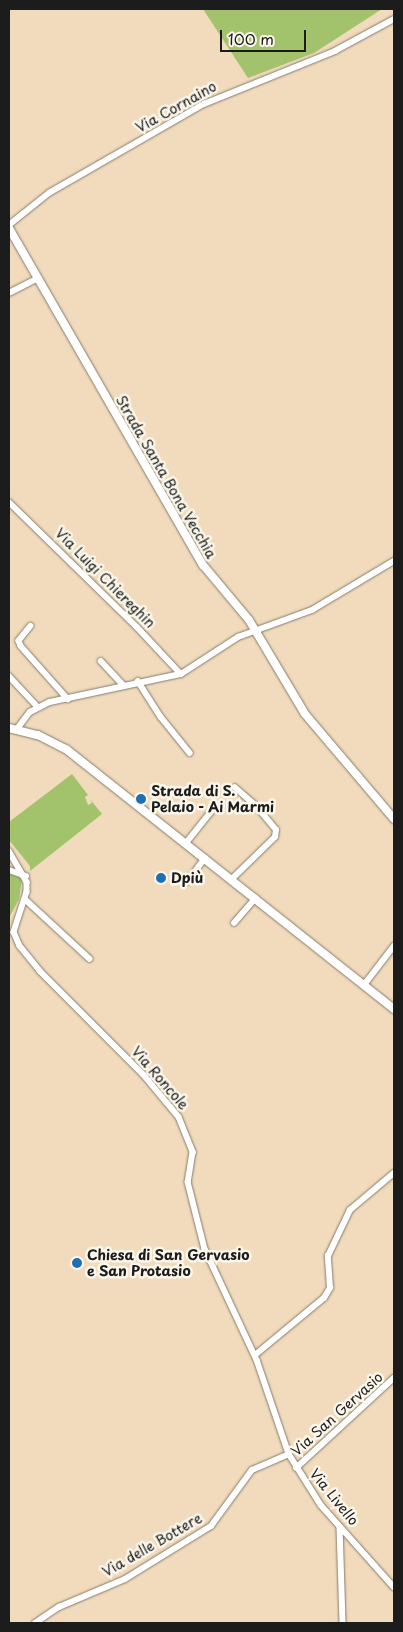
<!DOCTYPE html>
<html>
<head>
<meta charset="utf-8">
<style>
	body { margin:0 }
	#map { position:relative; width:403px; height:1632px; overflow:hidden; background:#f1dbbc; font-family:"Playpen Sans",sans-serif }
	div>[style] { position:absolute }
	.green>* { inset:0; background:#a2c36c }
	.roads { filter:drop-shadow(0 0 1px #867c6c) drop-shadow(0 0 1px #867c6c) }
	.street>* { height:5.5px; margin:-2.75px; padding:0 2.75px; transform-origin:2.75px; border-radius:2.75px; background:#fff }
	.secondary>* { height:8px; margin:-4px; padding:0 4px; transform-origin:4px; border-radius:4px; background:#fff }
	.dots>* { width:14px; height:14px; translate:-50% -50%; box-sizing:border-box; border:2px solid #fbf7ec; border-radius:50% }
	span { translate:-50% -50%; white-space:nowrap; text-align:center; line-height:1.15; -webkit-text-stroke:5px #fbf7ec; paint-order:stroke }
	.street-label { font-size:14px; color:#1c1c1c }
	.poi-label { font-size:14px; color:#1c1c1c; font-weight:700 }
	.left { translate:0 -50%; text-align:left }
	.frame { position:absolute; inset:0; border:10px solid #1c1c1c; pointer-events:none }
	.scale { position:absolute; left:220px; top:30px; width:86px; height:22px; box-sizing:border-box; border:2px solid #1c1c1c; border-top:0; padding-left:6px; font-size:15px; line-height:18px; white-space:nowrap; color:#1c1c1c; -webkit-text-stroke:4px #fbf7ec; paint-order:stroke }
</style>
</head>
<body>
<div id="map">
	<div class="green">
		<div style="clip-path:polygon(203px 9px,382px 9px,314px 53px,248px 78px)"></div>
		<div style="clip-path:polygon(72px 774px,88px 795px,85px 797px,88px 805px,92px 803px,90px 799px,102px 814px,30px 871px,30px 866px,9px 840px,9px 822px)"></div>
		<div style="clip-path:polygon(9px 873px,22px 879px,19px 899px,9px 918px)"></div>
	</div>
	<div class="roads">
		<div class="street">
			<div style="left:9px;top:225px;width:51px;rotate:-38.7deg"></div>
			<div style="left:49px;top:193px;width:179px;rotate:-29.9deg"></div>
			<div style="left:204px;top:104px;width:141px;rotate:-22deg"></div>
			<div style="left:335px;top:51px;width:67px;rotate:-28.5deg"></div>
			<div style="left:9px;top:293px;width:31px;rotate:-27deg"></div>
			<div style="left:9px;top:502px;width:179px;rotate:44.3deg"></div>
			<div style="left:137px;top:627px;width:64px;rotate:46.9deg"></div>
			<div style="left:31px;top:626px;width:19px;rotate:129deg"></div>
			<div style="left:19px;top:641px;width:5px;rotate:68deg"></div>
			<div style="left:21px;top:646px;width:71px;rotate:48.4deg"></div>
			<div style="left:101px;top:661px;width:33px;rotate:47deg"></div>
			<div style="left:9px;top:676px;width:42px;rotate:46.9deg"></div>
			<div style="left:138px;top:681px;width:43px;rotate:57.4deg"></div>
			<div style="left:161px;top:717px;width:46px;rotate:51.1deg"></div>
			<div style="left:17px;top:729px;width:21px;rotate:-53deg"></div>
			<div style="left:30px;top:712px;width:22px;rotate:-27deg"></div>
			<div style="left:50px;top:702px;width:134px;rotate:-12.1deg"></div>
			<div style="left:181px;top:674px;width:68px;rotate:-33deg"></div>
			<div style="left:238px;top:637px;width:79px;rotate:-20deg"></div>
			<div style="left:312px;top:610px;width:96px;rotate:-30.9deg"></div>
			<div style="left:186px;top:843px;width:45px;rotate:-51.3deg"></div>
			<div style="left:9px;top:851px;width:36px;rotate:60deg"></div>
			<div style="left:27px;top:882px;width:10px;rotate:90deg"></div>
			<div style="left:27px;top:892px;width:42px;rotate:108deg"></div>
			<div style="left:14px;top:932px;width:15px;rotate:67deg"></div>
			<div style="left:20px;top:946px;width:32px;rotate:51deg"></div>
			<div style="left:40px;top:971px;width:146px;rotate:45deg"></div>
			<div style="left:143px;top:1074px;width:56px;rotate:50.1deg"></div>
			<div style="left:179px;top:1117px;width:38px;rotate:68deg"></div>
			<div style="left:193px;top:1152px;width:30px;rotate:99deg"></div>
			<div style="left:188px;top:1182px;width:69px;rotate:75.8deg"></div>
			<div style="left:205px;top:1249px;width:123px;rotate:64.9deg"></div>
			<div style="left:257px;top:1360px;width:99px;rotate:71.2deg"></div>
			<div style="left:289px;top:1454px;width:60px;rotate:57.9deg"></div>
			<div style="left:321px;top:1505px;width:110px;rotate:48.3deg"></div>
			<div style="left:9px;top:870px;width:18px;rotate:19deg"></div>
			<div style="left:232px;top:879px;width:60px;rotate:-44.3deg"></div>
			<div style="left:275px;top:837px;width:7px;rotate:-82deg"></div>
			<div style="left:276px;top:830px;width:30px;rotate:-130deg"></div>
			<div style="left:257px;top:807px;width:29px;rotate:-139deg"></div>
			<div style="left:187px;top:882px;width:30px;rotate:-53deg"></div>
			<div style="left:25px;top:899px;width:88px;rotate:42.7deg"></div>
			<div style="left:234px;top:923px;width:33px;rotate:-49deg"></div>
			<div style="left:364px;top:985px;width:49px;rotate:-52.4deg"></div>
			<div style="left:255px;top:1355px;width:89px;rotate:-39.6deg"></div>
			<div style="left:324px;top:1298px;width:12px;rotate:-59deg"></div>
			<div style="left:330px;top:1288px;width:32px;rotate:-94deg"></div>
			<div style="left:328px;top:1256px;width:51px;rotate:-64.4deg"></div>
			<div style="left:350px;top:1210px;width:57px;rotate:-40.1deg"></div>
			<div style="left:296px;top:1468px;width:133px;rotate:-42.6deg"></div>
			<div style="left:340px;top:1527px;width:96px;rotate:88.2deg"></div>
			<div style="left:35px;top:1623px;width:29px;rotate:-34deg"></div>
			<div style="left:59px;top:1607px;width:72px;rotate:-23deg"></div>
			<div style="left:125px;top:1579px;width:101px;rotate:-31.6deg"></div>
			<div style="left:211px;top:1526px;width:69px;rotate:-53.8deg"></div>
			<div style="left:252px;top:1470px;width:40px;rotate:-23.4deg"></div>
		</div>
		<div class="secondary">
			<div style="left:9px;top:228px;width:389px;rotate:60.1deg"></div>
			<div style="left:203px;top:565px;width:72px;rotate:50.1deg"></div>
			<div style="left:249px;top:620px;width:109px;rotate:59.2deg"></div>
			<div style="left:305px;top:714px;width:138px;rotate:49.7deg"></div>
			<div style="left:9px;top:728px;width:30px;rotate:14deg"></div>
			<div style="left:38px;top:735px;width:31px;rotate:27deg"></div>
			<div style="left:66px;top:749px;width:419px;rotate:38.4deg"></div>
		</div>
	</div>
	<div class="dots">
		<div style="left:141px;top:799px;background:#1f6fb2"></div>
		<div style="left:161px;top:878px;background:#1f6fb2"></div>
		<div style="left:77px;top:1263px;background:#1f6fb2"></div>
	</div>
	<div class="street-label">
		<span style="left:176px;top:107px;rotate:-29deg">Via Cornaino</span>
		<span style="left:166px;top:477px;rotate:60deg">Strada Santa Bona Vecchia</span>
		<span style="left:105px;top:578px;rotate:45deg">Via Luigi Chiereghin</span>
		<span style="left:160px;top:1078px;rotate:49deg">Via Roncole</span>
		<span style="left:337px;top:1414px;rotate:-42deg">Via San Gervasio</span>
		<span style="left:334px;top:1497px;rotate:51deg">Via Livello</span>
		<span style="left:152px;top:1545px;rotate:-30deg">Via delle Bottere</span>
	</div>
	<div class="poi-label">
		<span class="left" style="left:151px;top:799px">Strada di S.<br>Pelaio - Ai Marmi</span>
		<span class="left" style="left:171px;top:878px">Dpiù</span>
		<span class="left" style="left:87px;top:1263px">Chiesa di San Gervasio<br>e San Protasio</span>
	</div>
	<div class="frame"></div>
	<div class="scale">100 m</div>
</div>
</body>
</html>
